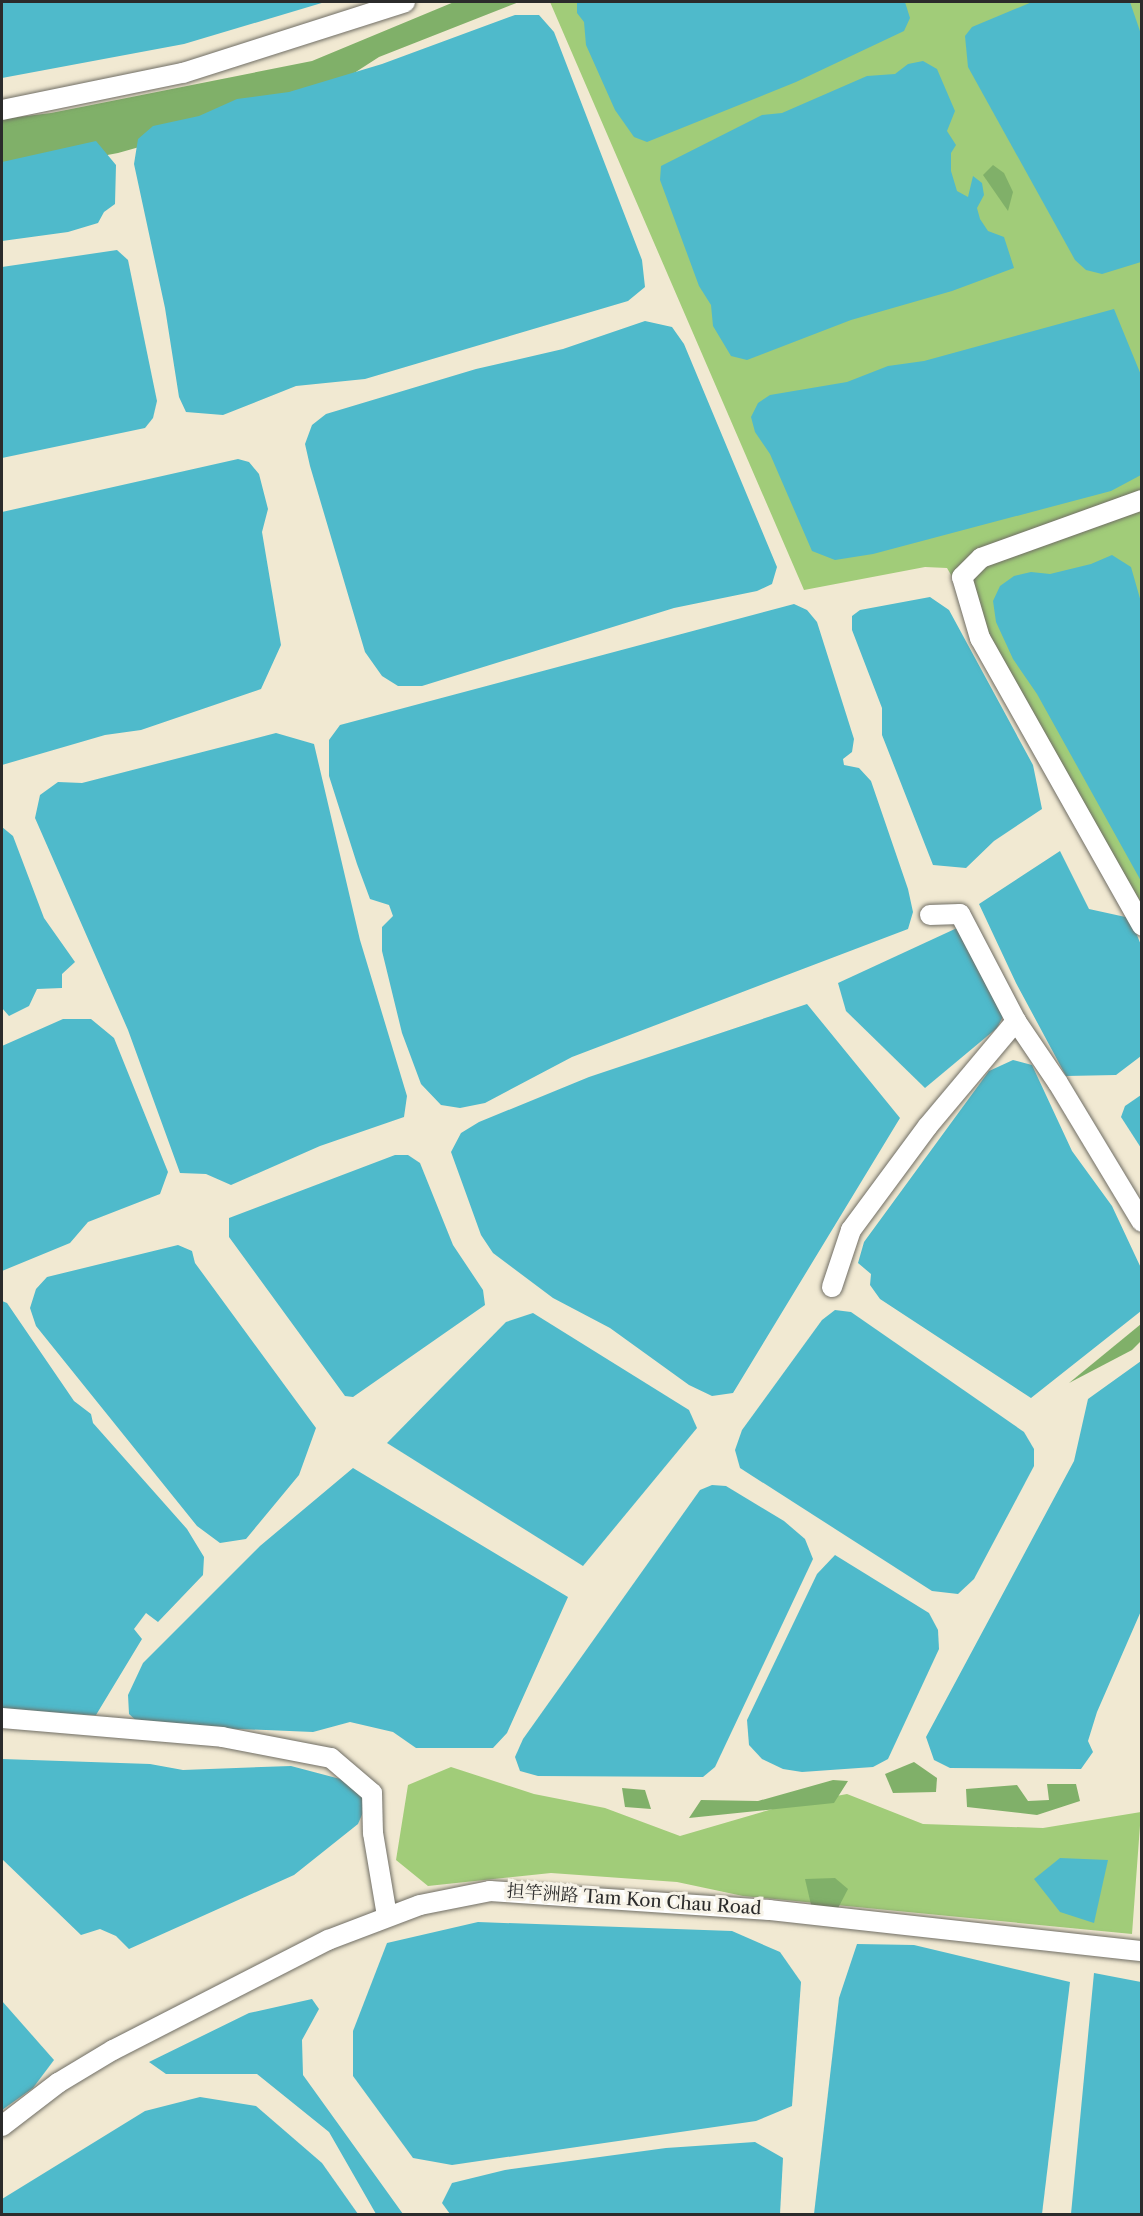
<!DOCTYPE html>
<html>
<head>
<meta charset="utf-8">
<style>
	body { margin:0 }
	#map { position:relative; width:1143px; height:2216px; overflow:hidden; background:#f1e9d2; font-family:"Libre Caslon Text","Noto Serif SC",serif }
	div>[style] { position:absolute }
	.green>* { inset:0; background:#a1cc79 }
	.forest>* { inset:0; background:#80b069 }
	.water>* { inset:0; background:#4fbacb }
	.roads { filter:drop-shadow(0 0 2px #706e65) drop-shadow(0 0 2px #706e65) }
	.minor>* { height:20px; margin:-10px; padding:0 10px; transform-origin:10px; border-radius:10px; background:#fff }
	span { translate:-50% -50%; white-space:nowrap; text-align:center; line-height:1.15; -webkit-text-stroke:6px #f7f3e8; paint-order:stroke }
	.street-label { font-size:18px; color:#2b2b2b }
	.frame { position:absolute; inset:0; border:3px solid #2b2b2b; pointer-events:none }
</style>
</head>
<body>
<div id="map">
	<div class="green">
		<div style="clip-path:polygon(550px 2px,1141px 2px,1141px 903px,947px 568px,925px 567px,804px 590px)"></div>
		<div style="clip-path:polygon(451px 1767px,534px 1794px,605px 1808px,680px 1836px,783px 1806px,847px 1794px,923px 1824px,1043px 1828px,1141px 1812px,1132px 1934px,743px 1896px,677px 1882px,551px 1873px,428px 1886px,396px 1860px,408px 1785px)"></div>
	</div>
	<div class="forest">
		<div style="clip-path:polygon(454px 2px,519px 2px,379px 57px,317px 97px,118px 153px,60px 164px,2px 162px,2px 119px,51px 113px,312px 61px)"></div>
		<div style="clip-path:polygon(993px 165px,1004px 173px,1013px 192px,1008px 211px,983px 175px)"></div>
		<div style="clip-path:polygon(1141px 1324px,1141px 1341px,1132px 1350px,1069px 1383px)"></div>
		<div style="clip-path:polygon(914px 1762px,937px 1778px,936px 1792px,893px 1793px,885px 1774px)"></div>
		<div style="clip-path:polygon(833px 1780px,848px 1781px,834px 1803px,689px 1818px,701px 1800px,758px 1801px)"></div>
		<div style="clip-path:polygon(1047px 1784px,1076px 1784px,1080px 1801px,1037px 1815px,967px 1807px,966px 1789px,1017px 1785px,1028px 1801px,1049px 1800px)"></div>
		<div style="clip-path:polygon(622px 1788px,645px 1790px,651px 1809px,625px 1807px)"></div>
		<div style="clip-path:polygon(835px 1878px,848px 1889px,836px 1912px,812px 1909px,805px 1879px)"></div>
	</div>
	<div class="water">
		<div style="clip-path:polygon(2px 2px,325px 2px,184px 44px,2px 78px)"></div>
		<div style="clip-path:polygon(577px 2px,905px 2px,910px 18px,904px 31px,796px 82px,647px 142px,634px 137px,615px 110px,586px 45px,584px 22px,577px 13px)"></div>
		<div style="clip-path:polygon(1032px 2px,1130px 2px,1142px 37px,1141px 262px,1102px 274px,1086px 270px,1075px 260px,968px 67px,965px 36px,972px 27px)"></div>
		<div style="clip-path:polygon(515px 15px,539px 15px,554px 32px,642px 260px,645px 287px,628px 301px,365px 379px,296px 386px,223px 415px,186px 412px,179px 397px,165px 308px,134px 164px,138px 139px,153px 126px,199px 116px,237px 99px,289px 92px,382px 64px)"></div>
		<div style="clip-path:polygon(923px 61px,937px 69px,955px 111px,947px 131px,956px 145px,951px 153px,951px 171px,957px 191px,968px 197px,973px 176px,982px 183px,984px 195px,977px 208px,980px 219px,988px 231px,1004px 237px,1014px 268px,952px 291px,851px 320px,747px 360px,731px 356px,713px 326px,711px 305px,699px 286px,660px 180px,661px 166px,762px 115px,782px 113px,867px 76px,895px 74px,908px 64px)"></div>
		<div style="clip-path:polygon(96px 141px,116px 165px,115px 204px,104px 212px,98px 223px,68px 232px,2px 241px,2px 162px)"></div>
		<div style="clip-path:polygon(117px 250px,128px 260px,157px 401px,153px 418px,145px 428px,2px 458px,2px 267px)"></div>
		<div style="clip-path:polygon(1114px 309px,1141px 375px,1141px 475px,1111px 491px,873px 554px,835px 560px,812px 551px,770px 454px,755px 432px,751px 417px,758px 403px,770px 395px,847px 382px,888px 366px,924px 361px)"></div>
		<div style="clip-path:polygon(645px 321px,672px 327px,684px 344px,777px 567px,772px 584px,757px 591px,674px 608px,422px 686px,398px 686px,382px 676px,365px 652px,310px 466px,305px 444px,312px 425px,326px 414px,476px 369px,563px 349px)"></div>
		<div style="clip-path:polygon(238px 459px,249px 462px,259px 474px,268px 509px,262px 532px,281px 645px,261px 689px,141px 730px,105px 735px,2px 765px,2px 512px)"></div>
		<div style="clip-path:polygon(1112px 555px,1131px 567px,1141px 602px,1141px 881px,1037px 694px,1013px 659px,996px 622px,993px 601px,1000px 586px,1014px 576px,1031px 572px,1050px 574px,1091px 564px)"></div>
		<div style="clip-path:polygon(930px 597px,949px 610px,1033px 765px,1042px 809px,994px 841px,966px 868px,933px 865px,882px 735px,882px 708px,852px 630px,852px 616px,860px 610px)"></div>
		<div style="clip-path:polygon(794px 604px,807px 610px,817px 622px,854px 739px,852px 752px,843px 759px,844px 765px,859px 768px,871px 781px,908px 889px,913px 912px,908px 929px,572px 1057px,485px 1103px,460px 1108px,441px 1105px,421px 1084px,402px 1033px,382px 951px,382px 927px,393px 916px,389px 905px,370px 899px,357px 864px,329px 776px,329px 740px,340px 725px)"></div>
		<div style="clip-path:polygon(276px 733px,314px 744px,360px 940px,407px 1096px,404px 1117px,320px 1146px,231px 1185px,206px 1174px,180px 1173px,128px 1030px,35px 818px,40px 795px,58px 782px,82px 783px)"></div>
		<div style="clip-path:polygon(2px 827px,13px 836px,44px 918px,75px 962px,62px 974px,62px 988px,37px 989px,29px 1006px,9px 1016px,2px 1008px)"></div>
		<div style="clip-path:polygon(1060px 851px,1089px 909px,1130px 918px,1141px 945px,1141px 1056px,1116px 1075px,1066px 1076px,1016px 983px,979px 904px)"></div>
		<div style="clip-path:polygon(957px 928px,1009px 1005px,997px 1028px,925px 1088px,846px 1011px,838px 983px)"></div>
		<div style="clip-path:polygon(807px 1004px,900px 1118px,733px 1393px,712px 1396px,689px 1385px,610px 1328px,553px 1298px,493px 1253px,481px 1235px,451px 1152px,461px 1133px,479px 1122px,589px 1077px)"></div>
		<div style="clip-path:polygon(63px 1019px,91px 1019px,114px 1038px,168px 1172px,160px 1194px,88px 1222px,70px 1243px,2px 1271px,2px 1046px)"></div>
		<div style="clip-path:polygon(1013px 1060px,1032px 1065px,1072px 1151px,1112px 1206px,1141px 1268px,1141px 1311px,1031px 1398px,880px 1299px,870px 1285px,871px 1274px,858px 1263px,864px 1242px,989px 1071px)"></div>
		<div style="clip-path:polygon(1141px 1095px,1141px 1148px,1121px 1117px,1125px 1106px)"></div>
		<div style="clip-path:polygon(395px 1155px,408px 1155px,420px 1163px,453px 1245px,483px 1290px,485px 1305px,353px 1397px,345px 1396px,229px 1237px,229px 1218px)"></div>
		<div style="clip-path:polygon(178px 1245px,192px 1251px,195px 1263px,316px 1428px,299px 1475px,246px 1539px,220px 1543px,197px 1526px,36px 1326px,30px 1308px,36px 1289px,47px 1277px)"></div>
		<div style="clip-path:polygon(2px 1301px,7px 1303px,74px 1401px,91px 1414px,93px 1423px,187px 1529px,204px 1557px,203px 1575px,158px 1622px,146px 1613px,134px 1629px,142px 1639px,96px 1715px,2px 1713px)"></div>
		<div style="clip-path:polygon(835px 1310px,851px 1312px,1024px 1432px,1034px 1449px,1034px 1466px,974px 1579px,958px 1594px,932px 1591px,740px 1468px,735px 1450px,742px 1430px,822px 1320px)"></div>
		<div style="clip-path:polygon(533px 1313px,689px 1410px,697px 1428px,583px 1566px,387px 1443px,506px 1322px)"></div>
		<div style="clip-path:polygon(1141px 1361px,1141px 1611px,1097px 1712px,1088px 1741px,1093px 1752px,1081px 1769px,950px 1768px,934px 1760px,926px 1737px,1074px 1461px,1088px 1399px)"></div>
		<div style="clip-path:polygon(353px 1468px,568px 1597px,507px 1733px,493px 1748px,416px 1748px,393px 1732px,350px 1722px,313px 1732px,141px 1725px,129px 1714px,128px 1695px,143px 1663px,260px 1546px)"></div>
		<div style="clip-path:polygon(712px 1485px,726px 1486px,784px 1521px,805px 1539px,813px 1559px,715px 1767px,703px 1777px,538px 1776px,520px 1771px,515px 1757px,523px 1739px,700px 1490px)"></div>
		<div style="clip-path:polygon(835px 1555px,929px 1613px,938px 1630px,939px 1649px,888px 1759px,873px 1767px,802px 1772px,783px 1769px,762px 1759px,749px 1745px,747px 1720px,817px 1574px)"></div>
		<div style="clip-path:polygon(2px 1759px,150px 1764px,183px 1770px,291px 1766px,344px 1780px,359px 1790px,367px 1803px,358px 1824px,294px 1875px,129px 1949px,116px 1936px,100px 1929px,81px 1935px,2px 1859px)"></div>
		<div style="clip-path:polygon(1060px 1858px,1108px 1860px,1094px 1923px,1060px 1912px,1034px 1879px)"></div>
		<div style="clip-path:polygon(478px 1922px,732px 1931px,780px 1952px,801px 1982px,792px 2106px,756px 2121px,452px 2165px,413px 2158px,353px 2076px,353px 2031px,387px 1943px)"></div>
		<div style="clip-path:polygon(857px 1944px,914px 1945px,1070px 1982px,1042px 2214px,814px 2214px,839px 1998px)"></div>
		<div style="clip-path:polygon(1094px 1973px,1141px 1982px,1141px 2214px,1071px 2214px)"></div>
		<div style="clip-path:polygon(312px 1999px,319px 2009px,302px 2040px,303px 2075px,403px 2214px,376px 2214px,329px 2132px,257px 2074px,166px 2074px,149px 2062px,249px 2013px)"></div>
		<div style="clip-path:polygon(2px 2001px,54px 2060px,33px 2088px,2px 2110px)"></div>
		<div style="clip-path:polygon(200px 2097px,256px 2106px,322px 2163px,358px 2214px,2px 2214px,2px 2199px,145px 2111px)"></div>
		<div style="clip-path:polygon(755px 2142px,783px 2158px,780px 2214px,450px 2214px,442px 2203px,452px 2183px,505px 2170px,666px 2148px)"></div>
	</div>
	<div class="roads">
		<div class="minor">
			<div style="left:2px;top:110px;width:185px;rotate:-11.6deg"></div>
			<div style="left:183px;top:73px;width:233px;rotate:-17.7deg"></div>
			<div style="left:1142px;top:500px;width:171px;rotate:160.2deg"></div>
			<div style="left:981px;top:558px;width:27px;rotate:135deg"></div>
			<div style="left:962px;top:577px;width:64px;rotate:73.6deg"></div>
			<div style="left:980px;top:638px;width:330px;rotate:60.6deg"></div>
			<div style="left:930px;top:915px;width:30px;rotate:-2deg"></div>
			<div style="left:960px;top:914px;width:121px;rotate:62.4deg"></div>
			<div style="left:1016px;top:1021px;width:75px;rotate:55.9deg"></div>
			<div style="left:1058px;top:1083px;width:162px;rotate:58.9deg"></div>
			<div style="left:832px;top:1287px;width:60px;rotate:-71.6deg"></div>
			<div style="left:851px;top:1230px;width:129px;rotate:-53.5deg"></div>
			<div style="left:928px;top:1126px;width:137px;rotate:-50deg"></div>
			<div style="left:2px;top:1718px;width:221px;rotate:4.9deg"></div>
			<div style="left:222px;top:1737px;width:111px;rotate:10.9deg"></div>
			<div style="left:331px;top:1758px;width:54px;rotate:40.5deg"></div>
			<div style="left:372px;top:1793px;width:40px;rotate:88.6deg"></div>
			<div style="left:373px;top:1833px;width:84px;rotate:80.4deg"></div>
			<div style="left:2px;top:2126px;width:71px;rotate:-37.5deg"></div>
			<div style="left:58px;top:2083px;width:64px;rotate:-31deg"></div>
			<div style="left:113px;top:2050px;width:242px;rotate:-27.1deg"></div>
			<div style="left:328px;top:1940px;width:98px;rotate:-20.8deg"></div>
			<div style="left:420px;top:1905px;width:71px;rotate:-11.3deg"></div>
			<div style="left:490px;top:1891px;width:280px;rotate:3.9deg"></div>
			<div style="left:769px;top:1910px;width:375px;rotate:6.3deg"></div>
		</div>
	</div>
	<div class="street-label">
		<span style="left:634px;top:1900px;rotate:4deg">担竿洲路 Tam Kon Chau Road</span>
	</div>
	<div class="frame"></div>
</div>
</body>
</html>
